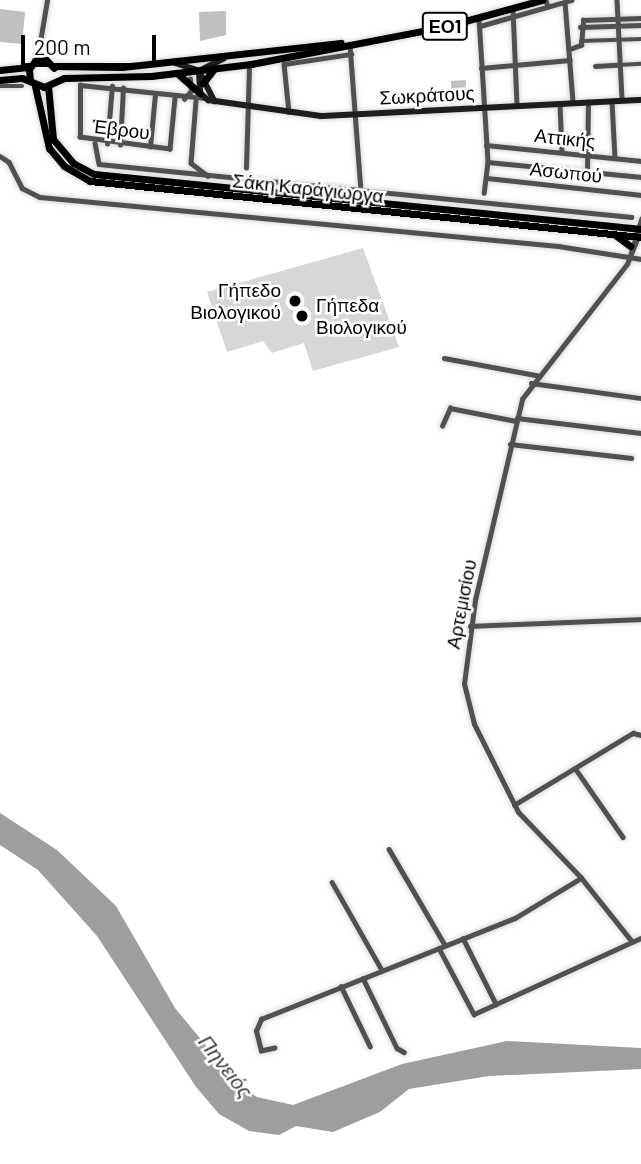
<!DOCTYPE html>
<html>
<head>
<meta charset="utf-8">
<style>
	body { margin:0 }
	#map { position:relative; width:641px; height:1164px; overflow:hidden; background:#fff; font-family:Barlow,sans-serif }
	div>[style] { position:absolute }
	.green>* { inset:0; background:#d7d7d7 }
	.water>* { inset:0; background:#9e9e9e }
	.building>* { inset:0; background:#c0c0c0 }
	.roads { filter:drop-shadow(0 0 2px #dbdbdb) drop-shadow(0 0 2px #dbdbdb) }
	.pedestrian>* { height:3.5px; margin:-1.75px; padding:0 1.75px; transform-origin:1.75px; border-radius:1.75px; background:#505050 }
	.minor>* { height:4.5px; margin:-2.25px; padding:0 2.25px; transform-origin:2.25px; border-radius:2.25px; background:#505050 }
	.secondary>* { height:6px; margin:-3px; padding:0 3px; transform-origin:3px; border-radius:3px; background:#1d1d1d }
	.primary>* { height:7px; margin:-3.5px; padding:0 3.5px; transform-origin:3.5px; border-radius:3.5px; background:#000 }
	.dots>* { width:19px; height:19px; translate:-50% -50%; box-sizing:border-box; border:4px solid #fff; border-radius:50% }
	span { translate:-50% -50%; white-space:nowrap; text-align:center; line-height:1.15; -webkit-text-stroke:5px #fff; paint-order:stroke }
	.shield-label span { padding:2px 5px; background:#fff; border:2px solid; border-radius:5px; -webkit-text-stroke-width:0 }
	.shield-label { font-size:18px; color:#000; font-weight:700 }
	.street-label { font-size:19px; color:#000 }
	.poi-label { font-size:19px; color:#000 }
	.right { translate:-100% -50%; text-align:right }
	.left { translate:0 -50%; text-align:left }
	.water-label { font-size:21px; color:#3f3f3f; font-style:italic }
	.scale { position:absolute; left:21px; top:35px; width:135px; height:32px; box-sizing:border-box; border:4px solid #000; border-top:0; padding-left:9px; font-size:21px; line-height:24px; white-space:nowrap; color:#000; -webkit-text-stroke:5px #fff; paint-order:stroke }
</style>
</head>
<body>
<div id="map">
	<div class="green">
		<div style="clip-path:polygon(363px 248px,399px 347px,313px 371px,304px 343px,272px 353px,263px 341px,227px 352px,207px 292px)"></div>
	</div>
	<div class="water">
		<div style="clip-path:polygon(0 813px,57px 850px,116px 906px,175px 1008px,237px 1083px,257px 1097px,293px 1105px,402px 1064px,507px 1041px,641px 1048px,641px 1069px,489px 1076px,409px 1089px,380px 1112px,333px 1132px,296px 1126px,279px 1135px,249px 1131px,219px 1114px,196px 1087px,97px 936px,38px 870px,0 845px)"></div>
	</div>
	<div class="building">
		<div style="clip-path:polygon(0 9px,25px 12px,22px 44px,0 42px)"></div>
		<div style="clip-path:polygon(226px 11px,226px 35px,200px 41px,199px 12px)"></div>
		<div style="clip-path:polygon(466px 80px,465px 102px,452px 102px,451px 81px)"></div>
	</div>
	<div class="roads">
		<div class="pedestrian">
			<div style="left:581px;top:41px;width:60px;rotate:-1.9deg"></div>
			<div style="left:619px;top:65px;width:22px;rotate:-3deg"></div>
		</div>
		<div class="minor">
			<div style="left:546px;top:0;width:7px;rotate:74deg"></div>
			<div style="left:617px;top:0;width:100px;rotate:87.1deg"></div>
			<div style="left:565px;top:2px;width:99px;rotate:85.4deg"></div>
			<div style="left:513px;top:9px;width:96px;rotate:87.6deg"></div>
			<div style="left:479px;top:18px;width:144px;rotate:86.4deg"></div>
			<div style="left:488px;top:162px;width:31px;rotate:97deg"></div>
			<div style="left:480px;top:26px;width:95px;rotate:-15.9deg"></div>
			<div style="left:580px;top:27px;width:61px;rotate:-1.9deg"></div>
			<div style="left:350px;top:45px;width:145px;rotate:85.7deg"></div>
			<div style="left:570px;top:49px;width:12px;rotate:-20deg"></div>
			<div style="left:581px;top:45px;width:25px;rotate:-85deg"></div>
			<div style="left:583px;top:20px;width:58px;rotate:-2deg"></div>
			<div style="left:37px;top:60px;width:61px;rotate:-80.5deg"></div>
			<div style="left:284px;top:64px;width:68px;rotate:-8.5deg"></div>
			<div style="left:284px;top:64px;width:48px;rotate:84.1deg"></div>
			<div style="left:595px;top:66px;width:22px;rotate:-3deg"></div>
			<div style="left:481px;top:68px;width:89px;rotate:-5.1deg"></div>
			<div style="left:0;top:86px;width:22px"></div>
			<div style="left:175px;top:98px;width:51px;rotate:95.6deg"></div>
			<div style="left:170px;top:149px;width:91px;rotate:-172.4deg"></div>
			<div style="left:80px;top:137px;width:52px;rotate:-90deg"></div>
			<div style="left:80px;top:85px;width:126px;rotate:5.9deg"></div>
			<div style="left:184px;top:99px;width:11px;rotate:-49deg"></div>
			<div style="left:191px;top:91px;width:12px;rotate:-95deg"></div>
			<div style="left:196px;top:101px;width:62px;rotate:94.6deg"></div>
			<div style="left:191px;top:163px;width:21px;rotate:37deg"></div>
			<div style="left:612px;top:101px;width:57px;rotate:87deg"></div>
			<div style="left:560px;top:104px;width:48px;rotate:87.6deg"></div>
			<div style="left:95px;top:143px;width:21px;rotate:79deg"></div>
			<div style="left:99px;top:164px;width:535px;rotate:5.69deg"></div>
			<div style="left:107px;top:144px;width:58px;rotate:-85.1deg"></div>
			<div style="left:120px;top:145px;width:57px;rotate:-87deg"></div>
			<div style="left:486px;top:145px;width:156px;rotate:5.9deg"></div>
			<div style="left:150px;top:147px;width:53px;rotate:-84.6deg"></div>
			<div style="left:0;top:156px;width:11px;rotate:34deg"></div>
			<div style="left:9px;top:162px;width:29px;rotate:63deg"></div>
			<div style="left:22px;top:188px;width:20px;rotate:27deg"></div>
			<div style="left:40px;top:197px;width:520px;rotate:5.4deg"></div>
			<div style="left:558px;top:246px;width:84px;rotate:8.9deg"></div>
			<div style="left:488px;top:162px;width:154px;rotate:5.6deg"></div>
			<div style="left:246px;top:168px;width:104px;rotate:-88.3deg"></div>
			<div style="left:587px;top:171px;width:69px;rotate:-89.2deg"></div>
			<div style="left:487px;top:178px;width:155px;rotate:6.3deg"></div>
			<div style="left:630px;top:256px;width:39px;rotate:-73deg"></div>
			<div style="left:444px;top:358px;width:94px;rotate:10.5deg"></div>
			<div style="left:531px;top:383px;width:111px;rotate:7.8deg"></div>
			<div style="left:517px;top:418px;width:125px;rotate:6.9deg"></div>
			<div style="left:442px;top:426px;width:20px;rotate:-66deg"></div>
			<div style="left:450px;top:408px;width:67px;rotate:11.1deg"></div>
			<div style="left:510px;top:444px;width:122px;rotate:6.6deg"></div>
			<div style="left:470px;top:626px;width:171px;rotate:-2.3deg"></div>
			<div style="left:575px;top:768px;width:84px;rotate:55.2deg"></div>
			<div style="left:514px;top:805px;width:139px;rotate:-31.2deg"></div>
			<div style="left:633px;top:733px;width:8px;rotate:14deg"></div>
			<div style="left:389px;top:849px;width:111px;rotate:59.7deg"></div>
			<div style="left:332px;top:882px;width:101px;rotate:60.4deg"></div>
			<div style="left:463px;top:938px;width:74px;rotate:63.4deg"></div>
			<div style="left:632px;top:942px;width:82px;rotate:-128.6deg"></div>
			<div style="left:581px;top:878px;width:91px;rotate:-133.7deg"></div>
			<div style="left:518px;top:812px;width:98px;rotate:-116.6deg"></div>
			<div style="left:474px;top:724px;width:41px;rotate:-104deg"></div>
			<div style="left:464px;top:684px;width:85px;rotate:-82.5deg"></div>
			<div style="left:475px;top:600px;width:206px;rotate:-76.8deg"></div>
			<div style="left:522px;top:399px;width:171px;rotate:-52.1deg"></div>
			<div style="left:627px;top:264px;width:31px;rotate:-68deg"></div>
			<div style="left:439px;top:948px;width:75px;rotate:62.1deg"></div>
			<div style="left:474px;top:1014px;width:183px;rotate:-24.5deg"></div>
			<div style="left:363px;top:978px;width:78px;rotate:64.1deg"></div>
			<div style="left:397px;top:1048px;width:8px;rotate:30deg"></div>
			<div style="left:341px;top:986px;width:67px;rotate:64.2deg"></div>
			<div style="left:275px;top:1048px;width:14px;rotate:168deg"></div>
			<div style="left:261px;top:1051px;width:21px;rotate:-104deg"></div>
			<div style="left:256px;top:1031px;width:13px;rotate:-67deg"></div>
			<div style="left:261px;top:1019px;width:273px;rotate:-21.7deg"></div>
			<div style="left:515px;top:918px;width:77px;rotate:-31.2deg"></div>
		</div>
		<div class="secondary">
			<div style="left:175px;top:63px;width:25px;rotate:18deg"></div>
			<div style="left:199px;top:71px;width:22px;rotate:87deg"></div>
			<div style="left:200px;top:93px;width:11px;rotate:41deg"></div>
			<div style="left:208px;top:100px;width:114px;rotate:8.1deg"></div>
			<div style="left:321px;top:116px;width:320px;rotate:-2.9deg"></div>
			<div style="left:199px;top:71px;width:34px;rotate:63deg"></div>
			<div style="left:199px;top:71px;width:28px;rotate:-27deg"></div>
		</div>
		<div class="primary">
			<div style="left:53px;top:66px;width:69px;rotate:0.8deg"></div>
			<div style="left:122px;top:67px;width:220px;rotate:-6.3deg"></div>
			<div style="left:0;top:70px;width:30px;rotate:-6deg"></div>
			<div style="left:178px;top:74px;width:29px;rotate:41deg"></div>
			<div style="left:0;top:80px;width:22px;rotate:-5deg"></div>
			<div style="left:22px;top:78px;width:24px;rotate:22deg"></div>
			<div style="left:44px;top:87px;width:22px;rotate:-24deg"></div>
			<div style="left:64px;top:78px;width:87px;rotate:-1.3deg"></div>
			<div style="left:151px;top:76px;width:101px;rotate:-6.8deg"></div>
			<div style="left:251px;top:64px;width:196px;rotate:-10.9deg"></div>
			<div style="left:443px;top:27px;width:103px;rotate:-15.3deg"></div>
			<div style="left:30px;top:81px;width:12px;rotate:-95deg"></div>
			<div style="left:29px;top:69px;width:10px;rotate:-53deg"></div>
			<div style="left:35px;top:61px;width:11px;rotate:-5deg"></div>
			<div style="left:46px;top:60px;width:11px;rotate:45deg"></div>
			<div style="left:203px;top:83px;width:16px;rotate:-52deg"></div>
			<div style="left:35px;top:86px;width:64px;rotate:77.3deg"></div>
			<div style="left:49px;top:148px;width:23px;rotate:50deg"></div>
			<div style="left:64px;top:166px;width:30px;rotate:30deg"></div>
			<div style="left:90px;top:181px;width:554px;rotate:5.8deg"></div>
			<div style="left:48px;top:86px;width:53px;rotate:84.6deg"></div>
			<div style="left:53px;top:139px;width:31px;rotate:50deg"></div>
			<div style="left:73px;top:163px;width:24px;rotate:28deg"></div>
			<div style="left:94px;top:174px;width:550px;rotate:5.74deg"></div>
			<div style="left:615px;top:235px;width:19px;rotate:36deg"></div>
		</div>
	</div>
	<div class="dots">
		<div style="left:295px;top:301px;background:#000"></div>
		<div style="left:302px;top:316px;background:#000"></div>
	</div>
	<div class="shield-label">
		<span style="left:445px;top:26px">ΕΟ1</span>
	</div>
	<div class="street-label">
		<span style="left:427px;top:95px;rotate:-3deg">Σωκράτους</span>
		<span style="left:121px;top:129px;rotate:7deg">Έβρου</span>
		<span style="left:565px;top:138px;rotate:6deg">Αττικής</span>
		<span style="left:566px;top:172px;rotate:6deg">Ασωπού</span>
		<span style="left:308px;top:188px;rotate:6deg">Σάκη Καράγιωργα</span>
		<span style="left:461px;top:604px;rotate:-79deg">Αρτεμισίου</span>
	</div>
	<div class="poi-label">
		<span class="right" style="left:281px;top:301px">Γήπεδο<br>Βιολογικού</span>
		<span class="left" style="left:316px;top:316px">Γήπεδα<br>Βιολογικού</span>
	</div>
	<div class="water-label">
		<span style="left:226px;top:1066px;rotate:52deg">Πηνειός</span>
	</div>
	<div class="scale">200 m</div>
</div>
</body>
</html>
